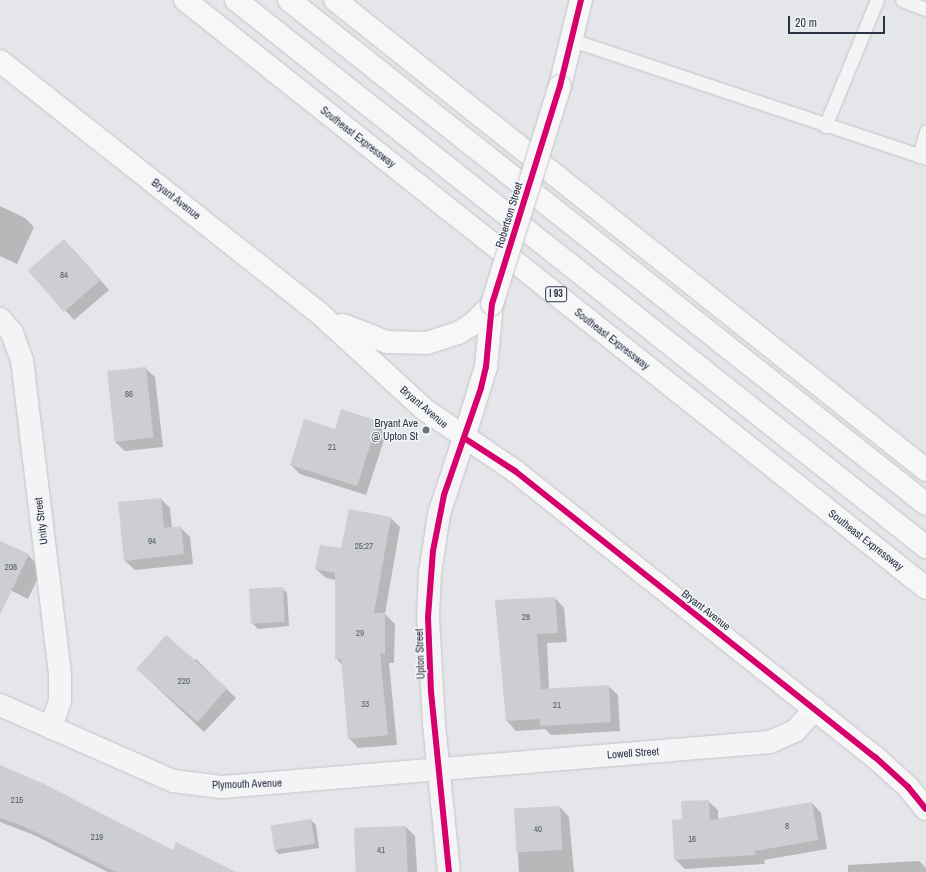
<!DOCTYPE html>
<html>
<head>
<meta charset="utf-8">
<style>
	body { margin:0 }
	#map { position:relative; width:926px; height:872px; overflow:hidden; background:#e5e6e9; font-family:"Archivo Narrow",sans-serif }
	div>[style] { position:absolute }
	.shadow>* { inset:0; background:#0003 }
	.building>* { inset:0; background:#cdced1; transform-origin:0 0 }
	.roads { filter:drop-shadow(0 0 1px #c3c4c7) drop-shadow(0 0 1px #c3c4c7) }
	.lane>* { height:13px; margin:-6.5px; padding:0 6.5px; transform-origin:6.5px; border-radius:6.5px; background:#f4f4f6 }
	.street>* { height:22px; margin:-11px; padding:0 11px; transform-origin:11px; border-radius:11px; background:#f4f4f6 }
	.secondary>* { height:22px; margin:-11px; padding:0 11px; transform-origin:11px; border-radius:11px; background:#f7f7f8 }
	.highway>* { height:22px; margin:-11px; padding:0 11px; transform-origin:11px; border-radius:11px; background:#f7f7f8 }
	.bridges { filter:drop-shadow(0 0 1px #c3c4c7) drop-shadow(0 0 1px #c3c4c7) }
	.secondary-bridge>* { height:22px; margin:-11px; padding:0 11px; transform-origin:11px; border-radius:11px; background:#f7f7f8 }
	.cycleway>* { height:6px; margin:-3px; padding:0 3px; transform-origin:3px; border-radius:3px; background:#d6006c }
	.dots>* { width:11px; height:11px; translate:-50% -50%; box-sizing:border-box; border:2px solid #f3f5f8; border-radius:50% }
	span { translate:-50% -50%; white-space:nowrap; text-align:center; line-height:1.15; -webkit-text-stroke:3px #f3f5f8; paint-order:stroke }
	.number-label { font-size:9px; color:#545a67 }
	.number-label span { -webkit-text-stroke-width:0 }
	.shield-label span { padding:1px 3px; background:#f3f5f8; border:1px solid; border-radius:3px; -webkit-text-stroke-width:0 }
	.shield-label { font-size:10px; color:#2b3243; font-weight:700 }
	.street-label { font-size:11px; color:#2b3243 }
	.poi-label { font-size:11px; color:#2b3243 }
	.right { translate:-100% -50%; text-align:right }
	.scale { position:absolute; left:788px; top:16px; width:97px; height:18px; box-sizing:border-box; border:2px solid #2b3243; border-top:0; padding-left:5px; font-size:12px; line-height:14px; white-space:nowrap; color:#2b3243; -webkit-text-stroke:3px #f3f5f8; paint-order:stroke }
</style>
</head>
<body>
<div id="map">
	<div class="shadow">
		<div style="clip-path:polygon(0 206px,25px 218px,34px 227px,17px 264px,0 256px)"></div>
		<div style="clip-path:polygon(73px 249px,109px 290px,74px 320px,29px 270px)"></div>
		<div style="clip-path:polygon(145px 368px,155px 377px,163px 447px,125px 451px,115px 442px)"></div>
		<div style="clip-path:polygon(377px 422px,387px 431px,366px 495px,300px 474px,291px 465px,336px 430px)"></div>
		<div style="clip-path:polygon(161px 499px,170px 508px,172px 528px,180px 527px,190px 537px,193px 564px,135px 570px,125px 561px)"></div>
		<div style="clip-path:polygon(391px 518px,400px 527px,385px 614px,395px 624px,394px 663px,389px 663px,397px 745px,358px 748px,349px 738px,342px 665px,336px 658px,336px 580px,326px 578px,316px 569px)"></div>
		<div style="clip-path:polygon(0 542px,28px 555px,42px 569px,28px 599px,6px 588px,0 601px)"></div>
		<div style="clip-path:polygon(282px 588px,287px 593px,289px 626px,258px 629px,253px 624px)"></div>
		<div style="clip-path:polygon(555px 598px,564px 608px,567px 642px,547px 643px,549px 689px,608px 686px,618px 695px,620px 731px,551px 735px,545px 729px,516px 731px,507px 721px,496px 601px)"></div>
		<div style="clip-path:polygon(196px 659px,236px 698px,204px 732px,147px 678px)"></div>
		<div style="clip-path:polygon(0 766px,173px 851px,232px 872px,108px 872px,34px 835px,0 822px)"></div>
		<div style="clip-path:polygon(708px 801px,718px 810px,718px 819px,812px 803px,821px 813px,827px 849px,764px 860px,765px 864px,685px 869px,675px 859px,683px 820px)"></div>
		<div style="clip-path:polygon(560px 807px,569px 817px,574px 872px,519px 872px,515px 809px)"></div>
		<div style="clip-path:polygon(311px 820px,316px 825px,319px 848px,279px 854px,275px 850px)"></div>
		<div style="clip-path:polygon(406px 827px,415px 836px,417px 872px,357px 872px)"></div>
		<div style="clip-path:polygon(919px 861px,926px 868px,926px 872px,848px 872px,848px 865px)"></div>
	</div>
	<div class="building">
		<div style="left:64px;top:239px;width:55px;height:48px;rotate:49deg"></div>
		<div style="left:146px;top:367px;width:71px;height:39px;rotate:84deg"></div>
		<div style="clip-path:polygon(341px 409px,378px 421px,357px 486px,290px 465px,304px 419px,335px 429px)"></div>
		<div style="clip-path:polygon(161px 498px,164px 528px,181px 526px,184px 554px,124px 561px,118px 502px)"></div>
		<div style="clip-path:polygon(349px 509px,391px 517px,374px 613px,385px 613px,385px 654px,380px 653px,388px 735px,348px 739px,341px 659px,335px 659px,335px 573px,315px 569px,320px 545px,341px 548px)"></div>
		<div style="clip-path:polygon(0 541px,29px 554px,0 615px)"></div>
		<div style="left:283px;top:587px;width:35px;height:34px;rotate:87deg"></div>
		<div style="clip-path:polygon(555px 597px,558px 633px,537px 634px,541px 689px,609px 685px,611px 722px,540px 726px,540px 719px,506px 721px,495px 600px)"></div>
		<div style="left:166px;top:635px;width:81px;height:45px;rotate:41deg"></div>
		<div style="clip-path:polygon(0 765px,42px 783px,173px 850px,176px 842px,236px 872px,116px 872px,23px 826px,0 818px)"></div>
		<div style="clip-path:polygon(709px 800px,710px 820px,812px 802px,818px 840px,755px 851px,756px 855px,674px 860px,672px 820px,682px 819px,681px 801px)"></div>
		<div style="left:560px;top:806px;width:44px;height:46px;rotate:87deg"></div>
		<div style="left:311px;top:819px;width:25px;height:41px;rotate:81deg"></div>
		<div style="left:406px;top:826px;width:46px;height:52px;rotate:88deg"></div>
	</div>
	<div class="roads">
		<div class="lane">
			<div style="left:902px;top:0;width:26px;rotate:21deg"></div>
			<div style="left:572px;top:40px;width:373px;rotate:18.4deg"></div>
			<div style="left:825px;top:126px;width:136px;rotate:-67.6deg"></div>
			<div style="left:919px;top:156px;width:26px;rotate:-74deg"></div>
		</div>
		<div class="street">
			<div style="left:0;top:319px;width:18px;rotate:49deg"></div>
			<div style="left:12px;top:333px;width:29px;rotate:70deg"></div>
			<div style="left:22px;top:360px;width:317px;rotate:83.1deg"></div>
			<div style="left:60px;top:675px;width:26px;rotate:90deg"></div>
			<div style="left:60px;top:701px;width:28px;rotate:109deg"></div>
			<div style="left:0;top:705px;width:189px;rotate:23.7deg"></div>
			<div style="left:173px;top:781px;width:49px;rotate:7deg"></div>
			<div style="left:222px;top:787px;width:550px;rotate:-4.69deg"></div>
			<div style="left:770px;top:742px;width:27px;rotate:-24deg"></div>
			<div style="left:795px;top:731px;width:30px;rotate:-48deg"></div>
			<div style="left:449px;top:872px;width:149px;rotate:-95.8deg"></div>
			<div style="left:434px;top:724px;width:107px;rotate:-93.2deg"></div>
			<div style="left:428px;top:617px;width:44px;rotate:-87.4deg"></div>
			<div style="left:430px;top:573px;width:60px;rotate:-81.3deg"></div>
			<div style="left:439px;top:514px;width:80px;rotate:-71.8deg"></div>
		</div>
		<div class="secondary">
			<div style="left:0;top:61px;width:405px;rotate:38.3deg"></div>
			<div style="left:318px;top:312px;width:145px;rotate:42.5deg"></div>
			<div style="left:425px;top:410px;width:109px;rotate:34.1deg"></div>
			<div style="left:515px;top:471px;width:460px;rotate:38.5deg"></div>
			<div style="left:875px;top:757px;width:45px;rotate:42.3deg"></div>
			<div style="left:908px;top:787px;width:28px;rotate:51deg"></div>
			<div style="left:560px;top:86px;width:89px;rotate:-76.3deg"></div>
			<div style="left:343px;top:325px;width:47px;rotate:21.1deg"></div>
			<div style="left:387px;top:342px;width:40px;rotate:1.4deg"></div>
			<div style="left:427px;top:343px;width:33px;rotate:-18deg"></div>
			<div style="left:458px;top:333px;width:17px;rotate:-31deg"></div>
			<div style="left:473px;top:324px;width:28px;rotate:-46deg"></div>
			<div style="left:464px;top:438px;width:74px;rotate:-72.8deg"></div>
			<div style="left:486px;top:367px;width:63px;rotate:-84.6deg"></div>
		</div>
		<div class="highway">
			<div style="left:185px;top:0;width:946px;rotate:38.43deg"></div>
			<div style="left:236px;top:0;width:881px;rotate:38.41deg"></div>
			<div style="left:289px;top:0;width:812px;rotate:38.35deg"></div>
			<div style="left:335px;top:0;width:755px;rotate:38.49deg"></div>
		</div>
	</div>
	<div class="bridges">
		<div class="secondary-bridge">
			<div style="left:492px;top:304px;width:228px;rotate:-72.7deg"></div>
		</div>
	</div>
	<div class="cycleway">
		<div style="left:464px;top:438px;width:61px;rotate:32.9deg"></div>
		<div style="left:515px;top:471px;width:460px;rotate:38.5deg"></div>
		<div style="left:875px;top:757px;width:45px;rotate:42.3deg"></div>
		<div style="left:908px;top:787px;width:28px;rotate:51deg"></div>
		<div style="left:449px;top:872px;width:181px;rotate:-95.7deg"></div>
		<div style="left:431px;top:692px;width:75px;rotate:-92.3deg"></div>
		<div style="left:428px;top:617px;width:66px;rotate:-85.7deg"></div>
		<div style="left:433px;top:551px;width:57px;rotate:-78.9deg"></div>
		<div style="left:444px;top:495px;width:113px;rotate:-70.9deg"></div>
		<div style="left:481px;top:388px;width:22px;rotate:-77deg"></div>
		<div style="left:486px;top:367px;width:63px;rotate:-84.6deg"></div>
		<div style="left:492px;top:304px;width:228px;rotate:-72.7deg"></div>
		<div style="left:560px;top:86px;width:89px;rotate:-76.3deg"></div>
	</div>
	<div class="dots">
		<div style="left:426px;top:430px;background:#6c717d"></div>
	</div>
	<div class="number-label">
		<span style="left:64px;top:275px">84</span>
		<span style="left:129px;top:394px">86</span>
		<span style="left:332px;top:447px">21</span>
		<span style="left:152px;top:541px">94</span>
		<span style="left:364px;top:546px">25;27</span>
		<span style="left:11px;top:567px">208</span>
		<span style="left:526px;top:617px">28</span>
		<span style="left:360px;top:633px">29</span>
		<span style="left:184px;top:681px">220</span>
		<span style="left:365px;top:704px">33</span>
		<span style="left:557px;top:705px">21</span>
		<span style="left:17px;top:800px">215</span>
		<span style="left:787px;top:826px">8</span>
		<span style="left:538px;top:829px">40</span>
		<span style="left:97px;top:837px">219</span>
		<span style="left:692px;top:839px">16</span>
		<span style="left:381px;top:850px">41</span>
	</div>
	<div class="shield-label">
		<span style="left:556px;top:294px">I 93</span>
	</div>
	<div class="street-label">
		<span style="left:358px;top:137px;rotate:38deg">Southeast Expressway</span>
		<span style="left:176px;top:199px;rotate:38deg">Bryant Avenue</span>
		<span style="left:509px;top:215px;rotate:-73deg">Robertson Street</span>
		<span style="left:612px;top:339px;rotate:38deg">Southeast Expressway</span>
		<span style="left:424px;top:407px;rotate:40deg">Bryant Avenue</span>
		<span style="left:41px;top:521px;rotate:-97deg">Unity Street</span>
		<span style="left:866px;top:540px;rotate:38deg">Southeast Expressway</span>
		<span style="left:706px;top:610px;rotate:38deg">Bryant Avenue</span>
		<span style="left:420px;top:654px;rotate:-92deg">Upton Street</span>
		<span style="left:633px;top:753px;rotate:-4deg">Lowell Street</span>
		<span style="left:247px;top:784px;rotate:-2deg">Plymouth Avenue</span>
	</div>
	<div class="poi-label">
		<span class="right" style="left:418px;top:430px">Bryant Ave<br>@ Upton St</span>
	</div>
	<div class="scale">20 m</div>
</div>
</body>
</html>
